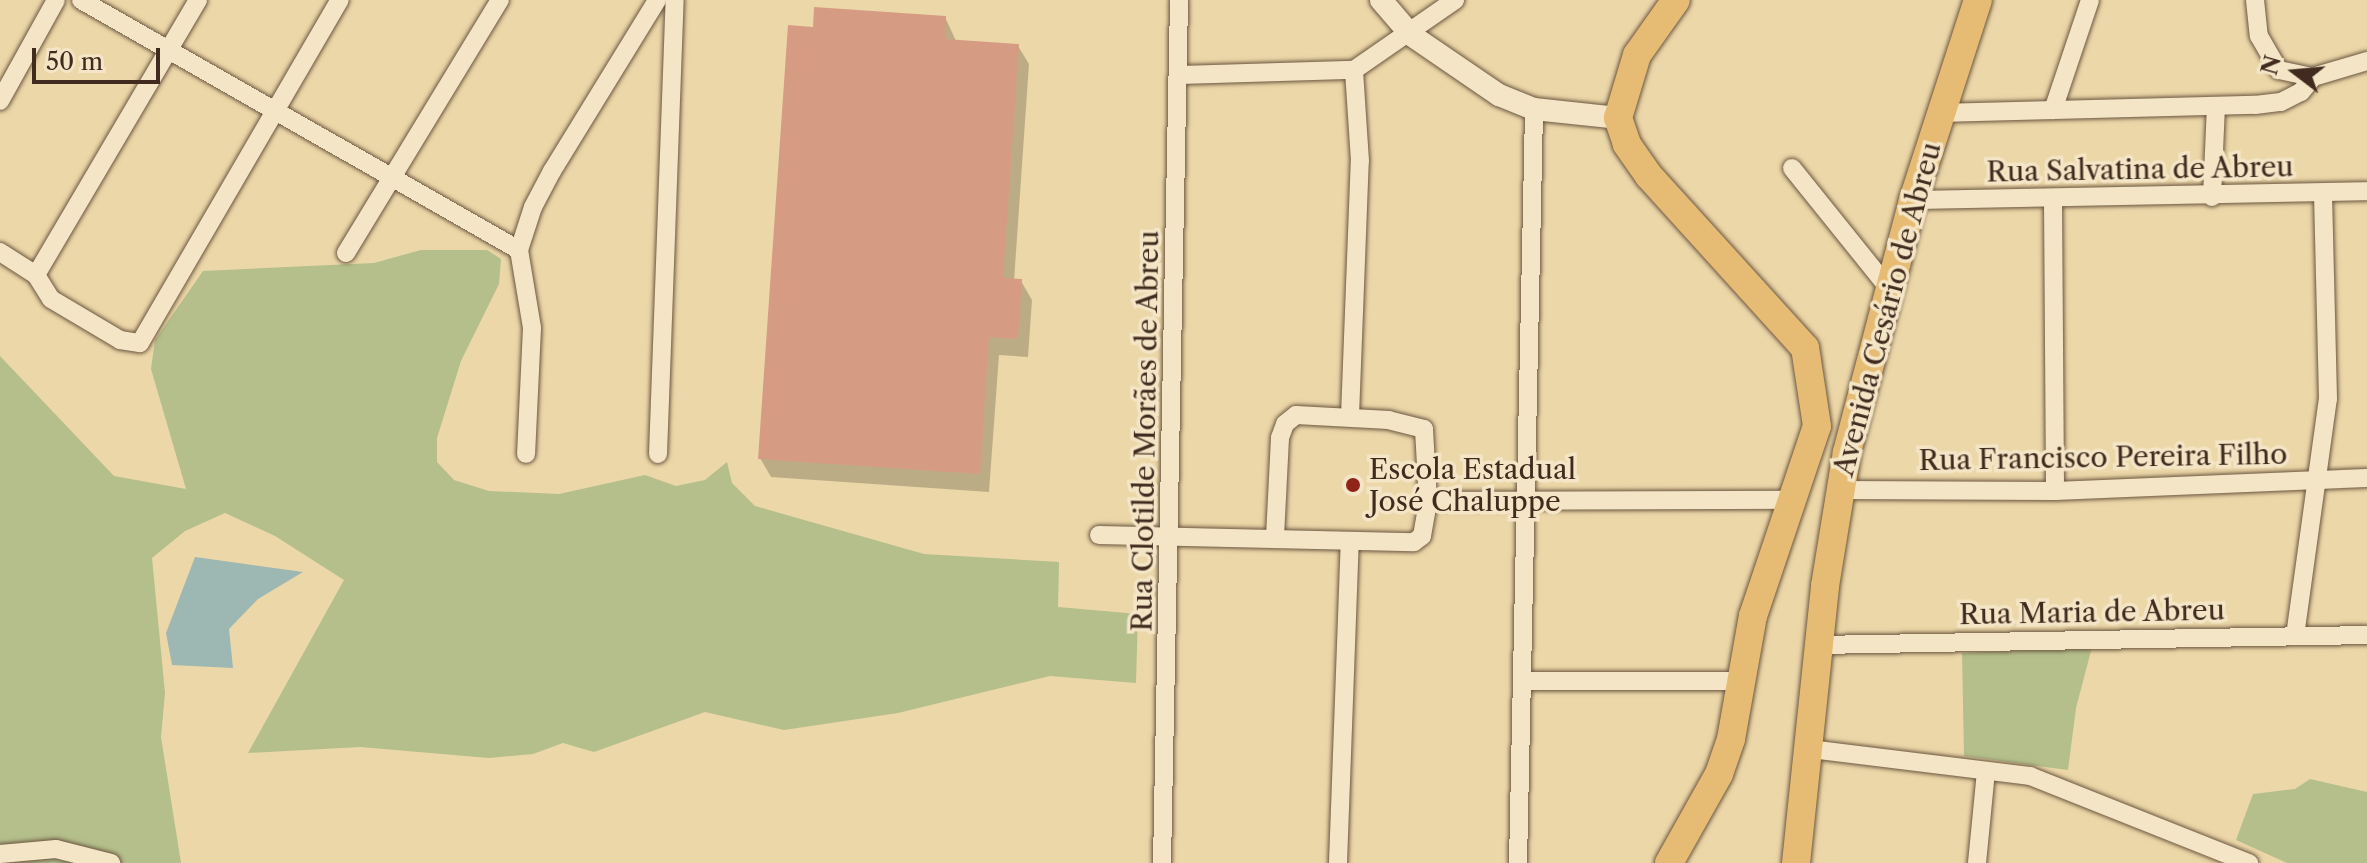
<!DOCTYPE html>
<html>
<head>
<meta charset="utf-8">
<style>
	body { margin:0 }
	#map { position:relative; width:2367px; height:863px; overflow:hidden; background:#ecd7a8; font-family:"Libre Caslon Text",serif }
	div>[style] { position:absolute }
	.green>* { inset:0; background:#b4bf8b }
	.water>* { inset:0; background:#9db7b3 }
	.shadow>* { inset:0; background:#0003 }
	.building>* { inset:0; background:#d69c83 }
	.roads { filter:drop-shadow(0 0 2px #6b5640) drop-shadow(0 0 2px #6b5640) }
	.minor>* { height:18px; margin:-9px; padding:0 9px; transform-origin:9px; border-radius:9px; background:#f3e5c6 }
	.tertiary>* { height:22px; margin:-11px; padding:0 11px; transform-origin:11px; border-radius:11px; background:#f3e5c6 }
	.primary>* { height:28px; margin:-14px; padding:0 14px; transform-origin:14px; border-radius:14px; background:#e6bc74 }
	.dots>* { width:22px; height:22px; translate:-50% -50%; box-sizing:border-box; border:4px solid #f3e5c6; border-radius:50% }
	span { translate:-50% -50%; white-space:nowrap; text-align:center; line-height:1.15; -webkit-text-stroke:7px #f3e5c6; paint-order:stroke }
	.street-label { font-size:28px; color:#402b1e }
	.poi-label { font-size:28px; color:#402b1e }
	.left { translate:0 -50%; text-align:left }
	.north { position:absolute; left:2255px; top:32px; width:80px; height:80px; -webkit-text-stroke:6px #f3e5c6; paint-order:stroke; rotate:286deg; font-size:22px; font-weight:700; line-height:32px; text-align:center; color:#402b1e }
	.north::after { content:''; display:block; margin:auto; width:28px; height:36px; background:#402b1e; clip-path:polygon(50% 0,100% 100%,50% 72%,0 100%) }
	.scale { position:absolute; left:32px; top:48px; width:128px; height:36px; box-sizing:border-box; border:4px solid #402b1e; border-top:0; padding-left:10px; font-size:24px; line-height:28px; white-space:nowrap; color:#402b1e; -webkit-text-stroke:6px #f3e5c6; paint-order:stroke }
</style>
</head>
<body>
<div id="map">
	<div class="green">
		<div style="clip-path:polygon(421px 250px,487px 250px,501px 259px,499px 284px,461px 361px,437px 438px,437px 462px,454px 480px,489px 491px,559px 494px,645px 475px,676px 486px,705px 480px,727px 462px,732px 483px,755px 506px,924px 554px,1059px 562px,1058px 607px,1138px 614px,1136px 683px,1050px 676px,898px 713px,784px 730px,705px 712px,594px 752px,563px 743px,533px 754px,489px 758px,360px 747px,248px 753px,344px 580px,275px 536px,225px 513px,185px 531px,152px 558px,165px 693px,161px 737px,181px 863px,0 863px,0 356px,114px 476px,186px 489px,151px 369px,155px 340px,203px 271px,374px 263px)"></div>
		<div style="clip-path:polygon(2092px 647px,2076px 708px,2068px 770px,1964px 756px,1962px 653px)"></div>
		<div style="clip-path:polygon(2310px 779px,2367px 792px,2367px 863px,2287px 863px,2236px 840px,2253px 794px,2295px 789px)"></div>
	</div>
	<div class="water">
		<div style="clip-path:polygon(195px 557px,303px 572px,258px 599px,229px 629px,233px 668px,172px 665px,166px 633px)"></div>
	</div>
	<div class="shadow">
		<div style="clip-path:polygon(945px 17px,956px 41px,1018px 46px,1029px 64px,1014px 281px,1021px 281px,1032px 300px,1028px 357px,999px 355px,989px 492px,771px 477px,760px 458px,814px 29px)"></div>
	</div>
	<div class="building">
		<div style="clip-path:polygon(814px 7px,946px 16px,945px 39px,1019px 44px,1003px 278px,1022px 279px,1018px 339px,989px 337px,980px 474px,758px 459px,788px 25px,813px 27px)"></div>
	</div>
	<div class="roads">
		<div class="minor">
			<div style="left:81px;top:0;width:504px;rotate:29.72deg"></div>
			<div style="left:519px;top:250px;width:79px;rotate:80.5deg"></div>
			<div style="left:532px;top:328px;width:126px;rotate:92.7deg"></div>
			<div style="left:2255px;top:0;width:36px;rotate:84deg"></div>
			<div style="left:2259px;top:36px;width:39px;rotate:60deg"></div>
			<div style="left:2279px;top:70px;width:35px;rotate:12deg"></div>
			<div style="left:2313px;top:77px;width:56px;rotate:-16.5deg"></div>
			<div style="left:1181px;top:75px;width:173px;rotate:-1.7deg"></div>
			<div style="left:1354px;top:70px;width:123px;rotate:-34.7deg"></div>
			<div style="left:0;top:101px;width:115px;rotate:-61deg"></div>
			<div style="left:2053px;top:110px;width:116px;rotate:-71.4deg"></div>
			<div style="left:1939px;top:113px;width:316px;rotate:-1.5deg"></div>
			<div style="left:2255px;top:105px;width:26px;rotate:-7deg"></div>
			<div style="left:2281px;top:102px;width:22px;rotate:-27deg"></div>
			<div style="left:2301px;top:92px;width:19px;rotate:-51deg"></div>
			<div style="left:1792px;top:168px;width:156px;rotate:51.2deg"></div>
			<div style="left:2212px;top:197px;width:90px;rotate:-87.5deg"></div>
			<div style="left:2053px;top:199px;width:292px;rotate:89.6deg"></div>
			<div style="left:1913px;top:200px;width:454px;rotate:-1.1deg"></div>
			<div style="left:519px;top:250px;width:45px;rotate:-72deg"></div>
			<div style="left:533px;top:207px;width:41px;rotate:-62.2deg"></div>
			<div style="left:552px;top:171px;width:201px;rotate:-58.4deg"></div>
			<div style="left:0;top:252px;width:43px;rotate:32.6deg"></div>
			<div style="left:36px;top:275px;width:28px;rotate:58deg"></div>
			<div style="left:51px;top:299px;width:80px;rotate:30.7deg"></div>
			<div style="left:120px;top:340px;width:20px;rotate:9deg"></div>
			<div style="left:140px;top:343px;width:397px;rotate:-59.8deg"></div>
			<div style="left:346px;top:253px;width:296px;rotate:-58.7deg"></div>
			<div style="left:36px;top:275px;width:319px;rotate:-59.5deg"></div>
			<div style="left:1350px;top:416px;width:255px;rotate:-87.8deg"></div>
			<div style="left:1360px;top:161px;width:91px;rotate:-93.8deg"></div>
			<div style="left:658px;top:454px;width:454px;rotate:-87.9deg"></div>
			<div style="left:1841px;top:490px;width:214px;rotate:0.3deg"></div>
			<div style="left:2055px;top:491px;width:312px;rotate:-2.4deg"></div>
			<div style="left:1428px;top:501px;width:366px;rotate:-0.2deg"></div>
			<div style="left:1099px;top:535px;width:315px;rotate:1.3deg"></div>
			<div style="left:1414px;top:542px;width:10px;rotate:-37deg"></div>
			<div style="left:1422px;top:536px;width:36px;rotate:-80deg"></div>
			<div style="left:1428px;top:501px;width:72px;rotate:-93.2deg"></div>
			<div style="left:1424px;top:429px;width:36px;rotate:-166deg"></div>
			<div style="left:1389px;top:420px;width:93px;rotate:-176.9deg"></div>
			<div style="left:1296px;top:415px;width:14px;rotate:141deg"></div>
			<div style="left:1285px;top:424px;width:15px;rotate:110deg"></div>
			<div style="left:1280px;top:438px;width:100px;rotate:92.9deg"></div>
			<div style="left:2295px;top:636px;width:239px;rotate:-82.1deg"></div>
			<div style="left:2328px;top:399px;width:204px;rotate:-91.4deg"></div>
			<div style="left:1818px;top:645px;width:549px;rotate:-1.04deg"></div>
			<div style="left:1522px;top:681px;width:219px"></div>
			<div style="left:1810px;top:749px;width:222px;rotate:7deg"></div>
			<div style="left:2030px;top:776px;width:236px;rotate:21.7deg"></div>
			<div style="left:0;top:854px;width:56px;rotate:-5.1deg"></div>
			<div style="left:56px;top:849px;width:57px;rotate:14.3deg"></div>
			<div style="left:1162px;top:863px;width:863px;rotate:-88.87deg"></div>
			<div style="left:1338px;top:863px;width:322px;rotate:-87.9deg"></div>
			<div style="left:1518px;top:863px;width:754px;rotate:-88.78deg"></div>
			<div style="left:1977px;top:863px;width:91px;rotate:-84.4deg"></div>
		</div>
		<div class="tertiary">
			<div style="left:1381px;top:0;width:46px;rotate:49.4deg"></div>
			<div style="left:1411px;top:35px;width:107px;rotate:34.3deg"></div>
			<div style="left:1499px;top:95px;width:38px;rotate:22deg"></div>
			<div style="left:1534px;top:109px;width:84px;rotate:6.1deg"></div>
		</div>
		<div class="primary">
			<div style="left:1669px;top:863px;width:102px;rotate:-60.7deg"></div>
			<div style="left:1719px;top:774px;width:37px;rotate:-71deg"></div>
			<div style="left:1731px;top:739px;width:125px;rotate:-79.9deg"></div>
			<div style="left:1753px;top:616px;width:200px;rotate:-71.4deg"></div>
			<div style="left:1817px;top:426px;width:79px;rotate:-98.7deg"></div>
			<div style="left:1805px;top:348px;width:232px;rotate:-132.2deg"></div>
			<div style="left:1649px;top:176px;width:39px;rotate:-125deg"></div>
			<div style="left:1627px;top:144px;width:28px;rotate:-109deg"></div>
			<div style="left:1618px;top:118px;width:66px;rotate:-73.2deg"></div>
			<div style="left:1637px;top:55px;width:67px;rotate:-54.7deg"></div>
			<div style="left:1796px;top:863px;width:279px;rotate:-84deg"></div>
			<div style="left:1825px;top:586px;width:136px;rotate:-80.7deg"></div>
			<div style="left:1847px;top:452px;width:260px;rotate:-75.3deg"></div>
			<div style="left:1913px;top:200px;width:210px;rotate:-72deg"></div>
		</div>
	</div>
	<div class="dots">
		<div style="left:1353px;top:485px;background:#8f2418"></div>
	</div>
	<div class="street-label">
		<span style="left:2140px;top:169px;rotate:-1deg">Rua Salvatina de Abreu</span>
		<span style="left:1887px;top:309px;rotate:-75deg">Avenida Cesário de Abreu</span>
		<span style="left:1145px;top:431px;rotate:-89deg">Rua Clotilde Morães de Abreu</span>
		<span style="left:2103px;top:457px;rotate:-1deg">Rua Francisco Pereira Filho</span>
		<span style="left:2092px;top:612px;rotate:-1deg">Rua Maria de Abreu</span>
	</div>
	<div class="poi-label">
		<span class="left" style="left:1369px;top:485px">Escola Estadual<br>José Chaluppe</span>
	</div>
	<div class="north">N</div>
	<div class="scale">50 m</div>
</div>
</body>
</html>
